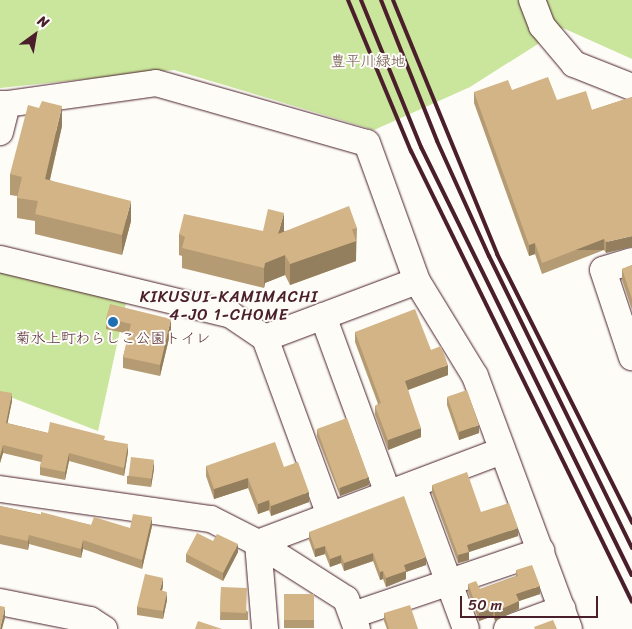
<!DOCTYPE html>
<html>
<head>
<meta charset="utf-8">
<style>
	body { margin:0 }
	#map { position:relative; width:632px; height:629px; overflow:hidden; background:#fdfcf7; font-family:Sriracha,"Klee One",sans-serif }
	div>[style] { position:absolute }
	.green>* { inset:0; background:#cae59c }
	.roads { filter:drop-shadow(0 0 1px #4a1f2b) drop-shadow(0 0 1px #4a1f2b) }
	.minor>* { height:26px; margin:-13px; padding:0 13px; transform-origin:13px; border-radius:13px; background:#fdfcf7 }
	.rail>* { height:4px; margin:-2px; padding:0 2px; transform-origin:2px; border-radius:2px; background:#4a1f2b }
	.wall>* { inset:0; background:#b59b73; transform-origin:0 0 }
	.shaded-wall>* { inset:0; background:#937e5e; transform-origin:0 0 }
	.building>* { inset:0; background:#d2b486; transform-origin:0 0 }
	.dots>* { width:14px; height:14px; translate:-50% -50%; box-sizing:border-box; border:2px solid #fdfcf7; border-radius:50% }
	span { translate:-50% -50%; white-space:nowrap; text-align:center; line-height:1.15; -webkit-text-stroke:4px #fdfcf7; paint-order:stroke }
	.park-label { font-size:15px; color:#6a5047 }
	.poi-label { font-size:15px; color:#4a1f2b }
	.neighbourhood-label { font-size:16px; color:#4a1f2b; letter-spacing:1px }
	.north { position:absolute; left:10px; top:10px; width:50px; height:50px; -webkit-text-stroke:4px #fdfcf7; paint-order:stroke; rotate:32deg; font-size:14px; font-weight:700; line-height:20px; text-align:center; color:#4a1f2b }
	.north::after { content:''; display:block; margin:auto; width:18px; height:22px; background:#4a1f2b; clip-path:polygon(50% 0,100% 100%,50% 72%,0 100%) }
	.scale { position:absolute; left:460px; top:596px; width:138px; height:22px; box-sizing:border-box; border:2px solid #4a1f2b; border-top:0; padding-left:6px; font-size:15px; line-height:18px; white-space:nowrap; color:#4a1f2b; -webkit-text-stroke:4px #fdfcf7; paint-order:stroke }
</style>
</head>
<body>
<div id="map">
	<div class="green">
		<div style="clip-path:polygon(0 0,632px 0,632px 59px,563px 28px,470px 87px,374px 130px,174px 70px,0 88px)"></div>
		<div style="clip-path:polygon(0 272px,126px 303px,98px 431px,0 393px)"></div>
	</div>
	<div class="roads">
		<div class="minor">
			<div style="left:532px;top:0;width:28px;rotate:69deg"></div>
			<div style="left:542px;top:26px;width:50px;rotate:49.9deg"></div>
			<div style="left:574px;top:64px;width:62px;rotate:21.6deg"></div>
			<div style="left:0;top:104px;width:7px"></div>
			<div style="left:7px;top:104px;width:29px;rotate:104deg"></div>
			<div style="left:7px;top:104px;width:150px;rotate:-8deg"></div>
			<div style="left:156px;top:83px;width:219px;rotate:15.9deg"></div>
			<div style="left:367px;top:143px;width:147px;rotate:70.1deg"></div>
			<div style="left:417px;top:281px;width:111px;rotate:58.6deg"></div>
			<div style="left:475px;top:376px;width:270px;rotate:69.6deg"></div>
			<div style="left:0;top:259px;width:238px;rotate:13.6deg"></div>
			<div style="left:231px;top:315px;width:41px;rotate:34.1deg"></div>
			<div style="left:265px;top:338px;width:189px;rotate:69.9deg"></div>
			<div style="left:632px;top:261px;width:30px;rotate:163deg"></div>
			<div style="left:603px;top:270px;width:92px;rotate:71.6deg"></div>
			<div style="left:323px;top:316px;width:189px;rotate:69.9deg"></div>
			<div style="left:265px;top:338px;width:162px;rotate:-20.6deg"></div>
			<div style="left:413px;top:485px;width:153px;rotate:69.8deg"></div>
			<div style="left:0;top:489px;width:213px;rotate:8.1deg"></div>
			<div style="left:211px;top:519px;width:53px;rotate:27.1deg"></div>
			<div style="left:258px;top:543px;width:104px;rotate:32.5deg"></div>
			<div style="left:346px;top:599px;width:32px;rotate:70deg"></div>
			<div style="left:258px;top:543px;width:261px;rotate:-20.7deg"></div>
			<div style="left:258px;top:543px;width:86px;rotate:85.3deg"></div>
			<div style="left:0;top:602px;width:92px;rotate:11.3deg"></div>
			<div style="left:90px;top:620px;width:17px;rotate:33deg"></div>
			<div style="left:353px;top:615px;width:199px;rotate:-18.8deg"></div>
			<div style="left:507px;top:629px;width:59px;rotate:-20deg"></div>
		</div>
	</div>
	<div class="rail">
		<div style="left:348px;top:0;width:164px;rotate:67.4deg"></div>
		<div style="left:411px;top:151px;width:502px;rotate:63.89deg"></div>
		<div style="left:361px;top:0;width:159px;rotate:67.8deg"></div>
		<div style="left:421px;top:147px;width:477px;rotate:63.8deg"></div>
		<div style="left:381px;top:0;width:152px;rotate:68.3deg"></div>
		<div style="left:437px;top:141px;width:126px;rotate:65.7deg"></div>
		<div style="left:489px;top:256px;width:325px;rotate:63.9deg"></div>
		<div style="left:393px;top:0;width:274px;rotate:67.7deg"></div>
		<div style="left:497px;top:254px;width:301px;rotate:63.3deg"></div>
	</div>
	<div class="wall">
		<div style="clip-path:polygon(512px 90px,557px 100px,592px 110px,632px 97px,606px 253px,604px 250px,542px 274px,535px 254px,529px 256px,474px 103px,474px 92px)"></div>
		<div style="clip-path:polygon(62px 126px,50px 180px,131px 221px,122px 255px,35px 234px,35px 221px,17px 218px,17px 196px,10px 195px,10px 174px)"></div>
		<div style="clip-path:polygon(357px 228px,356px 261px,290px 285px,285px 275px,265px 283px,264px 288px,182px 268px,182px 256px,179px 255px,179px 234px,284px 231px)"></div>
		<div style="clip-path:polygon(632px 265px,632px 310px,622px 280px,622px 269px)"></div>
		<div style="clip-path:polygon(106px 318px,171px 330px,160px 376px,123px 368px,123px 357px,129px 334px,106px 329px)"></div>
		<div style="clip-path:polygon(355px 332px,431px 350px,448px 375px,408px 390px,421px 437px,388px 450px,375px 415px,375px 406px,378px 404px,355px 342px)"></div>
		<div style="clip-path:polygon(0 391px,12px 401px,7px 423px,48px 433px,105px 440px,128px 452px,124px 476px,69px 461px,65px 480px,40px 475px,40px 467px,41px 462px,3px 453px,0 463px)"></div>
		<div style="clip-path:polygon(447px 397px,479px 433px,459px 440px,447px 405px)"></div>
		<div style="clip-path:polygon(317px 429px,369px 485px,340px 496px,317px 437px)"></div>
		<div style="clip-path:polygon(206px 466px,284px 467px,309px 502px,271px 516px,269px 510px,258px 514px,248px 488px,214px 499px,206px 476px)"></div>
		<div style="clip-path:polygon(154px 469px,151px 487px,127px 484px,127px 476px)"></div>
		<div style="clip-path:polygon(432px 485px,481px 512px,518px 536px,469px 552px,469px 560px,458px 563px,432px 493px)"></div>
		<div style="clip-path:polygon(0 506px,91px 525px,130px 528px,152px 526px,142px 569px,83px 549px,81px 558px,29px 544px,28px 550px,0 544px)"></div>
		<div style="clip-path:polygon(309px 532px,426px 565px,406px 572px,406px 579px,386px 587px,383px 579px,380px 580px,373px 561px,344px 571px,341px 563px,330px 567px,325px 554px,315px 557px,309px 540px)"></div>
		<div style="clip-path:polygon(213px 541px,238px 552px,223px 581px,186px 562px,186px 554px)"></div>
		<div style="clip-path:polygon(516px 570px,540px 594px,519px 601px,519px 609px,495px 621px,493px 616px,479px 621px,468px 592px,468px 584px,480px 589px,516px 576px)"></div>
		<div style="clip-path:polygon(163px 586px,162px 591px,167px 600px,163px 619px,137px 615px,137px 607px)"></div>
		<div style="clip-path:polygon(221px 587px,248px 612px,248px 620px,220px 620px)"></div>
		<div style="left:284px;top:594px;width:30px;height:34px"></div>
		<div style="clip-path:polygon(384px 613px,418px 629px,387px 629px,384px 621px)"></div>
	</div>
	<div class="shaded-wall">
		<div style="clip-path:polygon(62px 106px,62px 126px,45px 200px,45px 179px)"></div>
		<div style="clip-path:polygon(131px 201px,131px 221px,122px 255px,122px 235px)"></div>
		<div style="clip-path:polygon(284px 213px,284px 233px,278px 234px)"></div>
		<div style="clip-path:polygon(632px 236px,632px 247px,606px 253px,606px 242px)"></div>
		<div style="left:604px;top:239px;width:11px;height:66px;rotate:90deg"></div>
		<div style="clip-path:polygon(356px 241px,356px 261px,290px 285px,290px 264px)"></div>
		<div style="clip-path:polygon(535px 243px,535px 254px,529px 256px,529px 245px)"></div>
		<div style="clip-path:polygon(285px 255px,285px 275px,265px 283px,264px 288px,264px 268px,265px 263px)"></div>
		<div style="clip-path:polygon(171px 319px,171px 330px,160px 376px,160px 365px)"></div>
		<div style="clip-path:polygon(448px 365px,448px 375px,405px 391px,405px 381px)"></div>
		<div style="clip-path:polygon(12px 393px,12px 401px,6px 431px,6px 423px)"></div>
		<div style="clip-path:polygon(479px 425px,479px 433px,459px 440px,459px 432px)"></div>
		<div style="clip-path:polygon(421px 428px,421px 437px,388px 450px,388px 440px)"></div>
		<div style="clip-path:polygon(128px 444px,128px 452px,124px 476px,124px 468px)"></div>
		<div style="clip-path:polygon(3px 445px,3px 453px,0 463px,0 456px)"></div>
		<div style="clip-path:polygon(69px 453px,69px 461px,65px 480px,65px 472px)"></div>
		<div style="clip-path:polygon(154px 460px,154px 469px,151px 487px,151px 479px)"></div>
		<div style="clip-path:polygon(369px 477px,369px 485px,340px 496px,340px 488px)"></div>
		<div style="clip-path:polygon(248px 478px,248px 488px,214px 499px,214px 489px)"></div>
		<div style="clip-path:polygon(309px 492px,309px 502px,271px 516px,271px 506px)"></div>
		<div style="clip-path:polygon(269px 500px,269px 510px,258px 514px,258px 504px)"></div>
		<div style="clip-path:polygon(152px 517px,152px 526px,142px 569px,142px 560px)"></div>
		<div style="clip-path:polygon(518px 528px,518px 536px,469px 552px,469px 560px,458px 563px,458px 555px,467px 545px)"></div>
		<div style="clip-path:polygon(29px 535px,29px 544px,28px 550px,28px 541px)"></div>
		<div style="clip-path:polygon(83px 540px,83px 549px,81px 558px,81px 549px)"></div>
		<div style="clip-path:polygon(238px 544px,238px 552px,223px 581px,223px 573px)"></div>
		<div style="clip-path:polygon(325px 546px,325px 554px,315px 557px,315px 549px)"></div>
		<div style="clip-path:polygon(373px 553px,373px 561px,344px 571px,344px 563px)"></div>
		<div style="clip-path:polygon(341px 555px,341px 563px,330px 567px,330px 559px)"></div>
		<div style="clip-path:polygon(426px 557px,426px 565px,406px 572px,406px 579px,386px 587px,386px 578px,404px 565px)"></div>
		<div style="clip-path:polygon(383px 571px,383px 579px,380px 580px,380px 572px)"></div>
		<div style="clip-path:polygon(163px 578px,163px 586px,160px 598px,160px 590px)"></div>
		<div style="clip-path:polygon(540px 586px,540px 594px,519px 601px,519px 609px,495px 621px,495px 612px,516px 594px)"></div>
		<div style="clip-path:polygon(167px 592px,167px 600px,163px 619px,163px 611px)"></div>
		<div style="clip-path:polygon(5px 607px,5px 618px,2px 629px,0 629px)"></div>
		<div style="clip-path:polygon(493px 608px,493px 616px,479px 621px,479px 613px)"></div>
	</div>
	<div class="building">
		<div style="clip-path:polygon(548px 77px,557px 100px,586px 91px,592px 110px,632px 97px,632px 236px,606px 242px,604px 239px,542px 263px,535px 243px,529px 245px,474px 92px,508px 80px,512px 90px)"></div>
		<div style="clip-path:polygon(42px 101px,62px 106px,45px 179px,131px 201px,122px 235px,35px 214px,38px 201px,17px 198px,22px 177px,10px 174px,28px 105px,39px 108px)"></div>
		<div style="clip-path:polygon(349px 206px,357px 228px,352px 229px,356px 241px,290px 264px,285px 255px,265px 263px,264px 268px,182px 248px,185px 237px,179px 234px,184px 214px,263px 231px,268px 209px,284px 213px,278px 234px)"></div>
		<div style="clip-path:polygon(632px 265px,632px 299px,622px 269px)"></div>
		<div style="clip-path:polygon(110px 304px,171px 319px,160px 365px,123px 357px,131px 324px,106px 318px)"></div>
		<div style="clip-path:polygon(415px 309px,431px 350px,441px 346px,448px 365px,405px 381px,421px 428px,388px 440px,375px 406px,381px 403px,355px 332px)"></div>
		<div style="left:467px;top:390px;width:37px;height:21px;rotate:71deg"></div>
		<div style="clip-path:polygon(0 391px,12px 393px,6px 423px,48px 433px,50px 422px,105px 436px,104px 440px,128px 444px,124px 468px,69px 453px,65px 472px,40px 467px,43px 455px,3px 445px,0 456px)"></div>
		<div style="left:347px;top:418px;width:63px;height:32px;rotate:70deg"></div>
		<div style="clip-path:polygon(275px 442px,284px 467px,298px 462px,309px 492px,271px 506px,269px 500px,258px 504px,248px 478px,214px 489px,206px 466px)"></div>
		<div style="left:131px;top:457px;width:23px;height:19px;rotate:7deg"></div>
		<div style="clip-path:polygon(467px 472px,481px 512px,509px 503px,518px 528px,467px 545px,469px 552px,458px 555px,432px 485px)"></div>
		<div style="clip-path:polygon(404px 496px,426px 557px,404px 565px,406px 571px,386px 578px,383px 571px,380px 572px,373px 553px,344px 563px,341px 555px,330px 559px,325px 546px,315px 549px,309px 532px)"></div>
		<div style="clip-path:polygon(0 506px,41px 515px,41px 512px,91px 525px,94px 517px,130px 528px,133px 514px,152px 517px,142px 560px,83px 540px,81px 549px,29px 535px,28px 541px,0 535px)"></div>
		<div style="clip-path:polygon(197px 533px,213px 541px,217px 534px,238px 544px,223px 573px,186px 554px)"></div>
		<div style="clip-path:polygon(532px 565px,540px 586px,516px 594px,519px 601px,495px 612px,493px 608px,479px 613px,468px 584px,476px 581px,480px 589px,518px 576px,516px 570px)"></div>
		<div style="clip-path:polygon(145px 574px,163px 578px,160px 590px,167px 592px,163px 611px,137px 607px)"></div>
		<div style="left:221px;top:587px;width:26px;height:25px;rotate:2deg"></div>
		<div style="left:284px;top:594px;width:30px;height:26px"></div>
		<div style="clip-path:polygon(410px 605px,418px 629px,389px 629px,384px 613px)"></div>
		<div style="clip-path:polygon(0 606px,5px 607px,0 629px)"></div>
		<div style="clip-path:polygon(553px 620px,557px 629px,535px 629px,534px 627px)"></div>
		<div style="clip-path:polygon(198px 621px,222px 629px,195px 629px)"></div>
	</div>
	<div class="dots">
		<div style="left:113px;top:322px;background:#1f6fb2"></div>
	</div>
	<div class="park-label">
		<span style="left:368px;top:62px">豊平川緑地</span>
	</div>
	<div class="poi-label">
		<span style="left:113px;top:339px">菊水上町わらしこ公園トイレ</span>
	</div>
	<div class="neighbourhood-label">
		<span style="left:229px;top:306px">KIKUSUI-KAMIMACHI<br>4-JO 1-CHOME</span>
	</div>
	<div class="north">N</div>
	<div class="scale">50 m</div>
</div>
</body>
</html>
